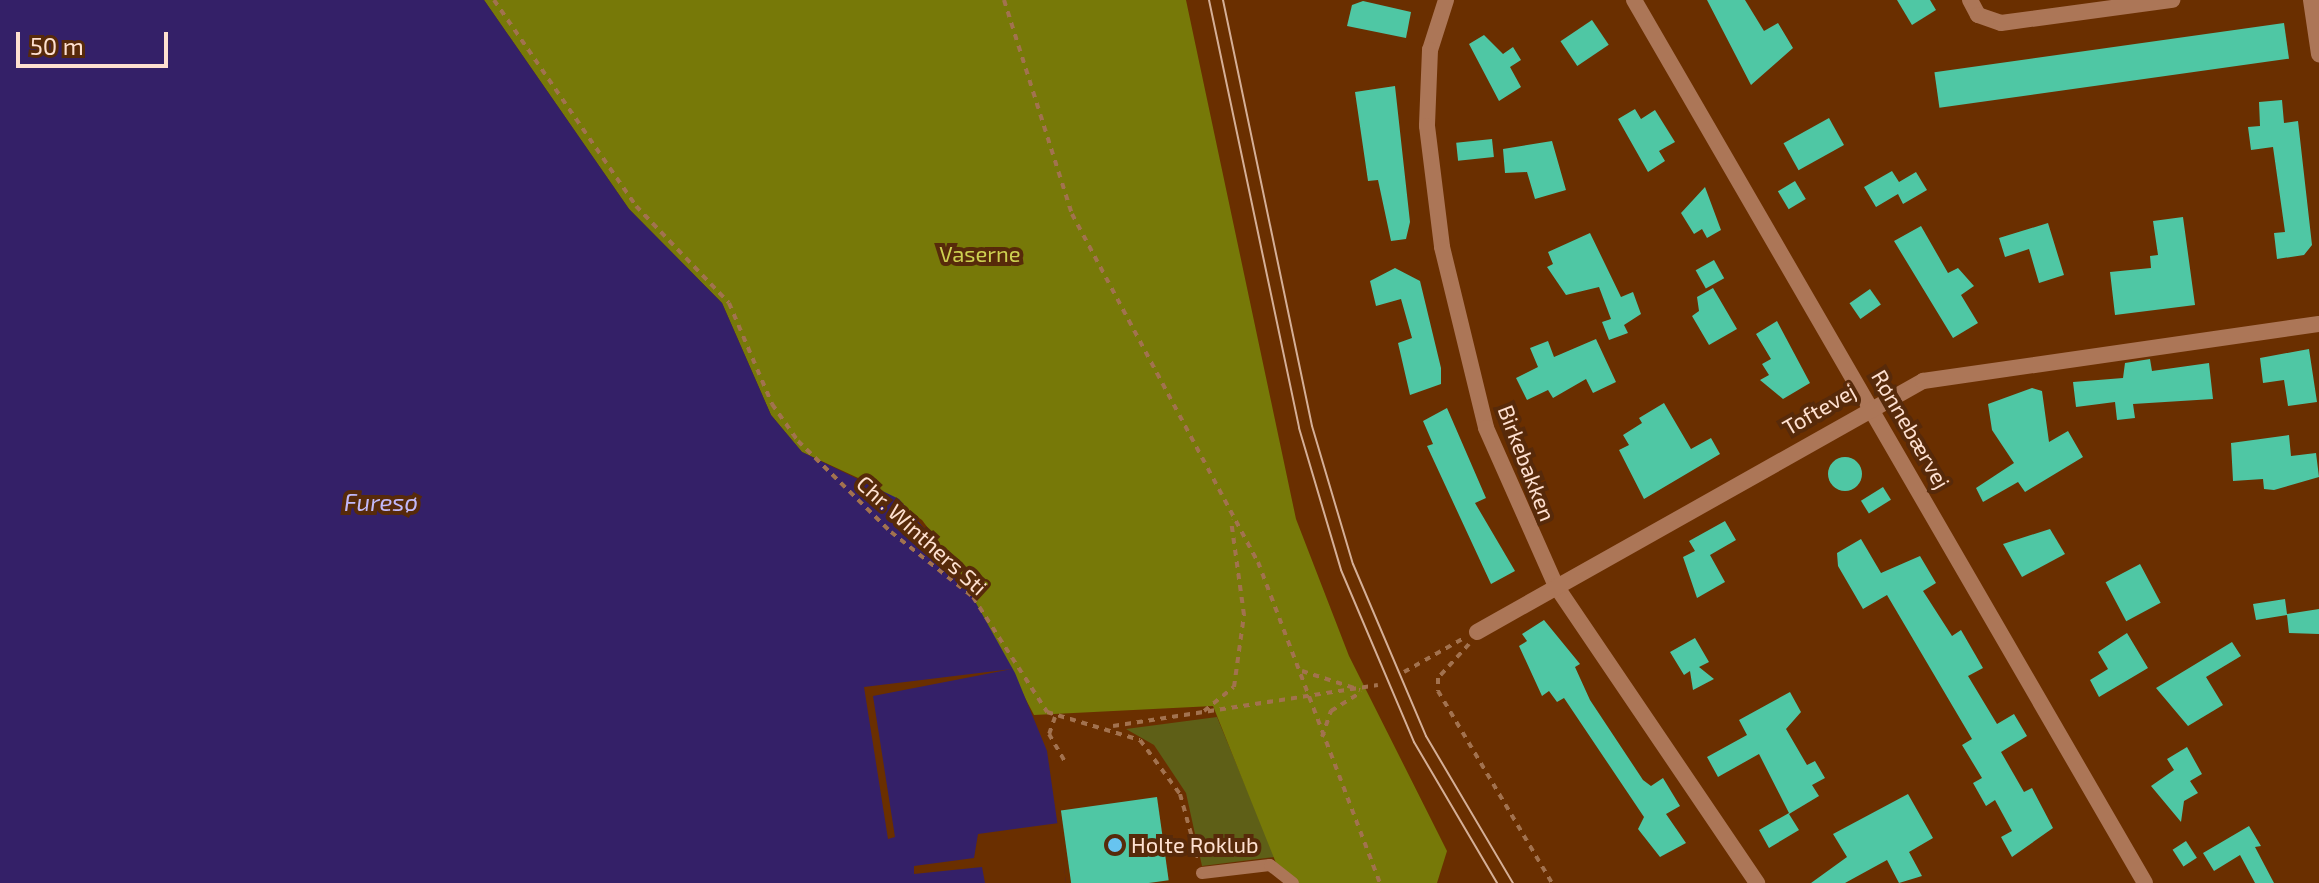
<!DOCTYPE html>
<html>
<head>
<meta charset="utf-8">
<style>
	body { margin:0 }
	#map { position:relative; width:2319px; height:883px; overflow:hidden; background:#6a2f00; font-family:"Exo 2",sans-serif }
	div>[style] { position:absolute }
	.green>* { inset:0; background:#5e5f17 }
	.forest>* { inset:0; background:#777908 }
	.water>* { inset:0; background:#342068 }
	.pier>* { inset:0; background:#6a2f00 }
	.building>* { inset:0; background:#4fc7a4; transform-origin:0 0 }
	.round { border-radius:50% }
	.path>* { height:4px; margin-top:-2px; transform-origin:0; background:repeating-linear-gradient(90deg,#a2724f 0 6px,transparent 0 12px) }
	.lane>* { height:12px; margin:-6px; padding:0 6px; transform-origin:6px; border-radius:6px; background:#ac7657 }
	.street>* { height:16px; margin:-8px; padding:0 8px; transform-origin:8px; border-radius:8px; background:#ac7657 }
	.tram>* { height:2px; margin:-1px; padding:0 1px; transform-origin:1px; border-radius:1px; background:#d5af97 }
	.dots>* { width:22px; height:22px; translate:-50% -50%; box-sizing:border-box; border:4px solid #572a0a; border-radius:50% }
	span { translate:-50% -50%; white-space:nowrap; text-align:center; line-height:1.15; -webkit-text-stroke:8px #572a0a; paint-order:stroke }
	.park-label { font-size:22px; color:#cdd050 }
	.street-label { font-size:22px; color:#fee0d0 }
	.poi-label { font-size:22px; color:#fee0d0 }
	.left { translate:0 -50%; text-align:left }
	.water-label { font-size:24px; color:#c2b9f9; font-style:italic }
	.scale { position:absolute; left:16px; top:32px; width:152px; height:36px; box-sizing:border-box; border:4px solid #fee0d0; border-top:0; padding-left:10px; font-size:24px; line-height:28px; white-space:nowrap; color:#fee0d0; -webkit-text-stroke:6px #572a0a; paint-order:stroke }
</style>
</head>
<body>
<div id="map">
	<div class="green">
		<div style="clip-path:polygon(1217px 717px,1275px 857px,1202px 866px,1186px 793px,1154px 745px,1126px 729px)"></div>
	</div>
	<div class="forest">
		<div style="clip-path:polygon(484px 0,1186px 0,1296px 519px,1349px 656px,1447px 851px,1437px 883px,1284px 883px,1213px 706px,1034px 715px,953px 562px,922px 520px,869px 483px,802px 452px,771px 415px,722px 303px,629px 209px)"></div>
	</div>
	<div class="water">
		<div style="clip-path:polygon(0 0,484px 0,629px 209px,722px 303px,771px 415px,802px 452px,899px 499px,953px 562px,1015px 673px,1047px 751px,1066px 883px,0 883px)"></div>
	</div>
	<div class="pier">
		<div style="clip-path:polygon(1012px 669px,873px 696px,895px 837px,888px 839px,864px 687px)"></div>
		<div style="clip-path:polygon(1059px 823px,1066px 883px,985px 883px,982px 867px,914px 874px,914px 866px,974px 858px,978px 834px)"></div>
	</div>
	<div class="building">
		<div style="clip-path:polygon(1707px 0,1745px 0,1764px 31px,1778px 23px,1793px 48px,1751px 85px)"></div>
		<div style="clip-path:polygon(1897px 0,1930px 0,1936px 10px,1912px 25px)"></div>
		<div style="clip-path:polygon(1363px 1px,1411px 12px,1406px 38px,1347px 26px,1352px 5px)"></div>
		<div style="left:1592px;top:20px;width:30px;height:38px;rotate:56deg"></div>
		<div style="left:2284px;top:23px;width:36px;height:353px;rotate:82deg"></div>
		<div style="clip-path:polygon(1484px 35px,1503px 54px,1513px 47px,1521px 60px,1510px 67px,1521px 87px,1499px 101px,1469px 44px)"></div>
		<div style="clip-path:polygon(1395px 86px,1410px 222px,1406px 239px,1391px 241px,1378px 180px,1368px 181px,1355px 92px)"></div>
		<div style="clip-path:polygon(2282px 100px,2284px 123px,2298px 121px,2312px 245px,2304px 255px,2277px 259px,2274px 233px,2285px 232px,2273px 147px,2251px 150px,2248px 127px,2260px 126px,2259px 102px)"></div>
		<div style="clip-path:polygon(1635px 109px,1641px 119px,1655px 110px,1675px 142px,1659px 151px,1665px 161px,1648px 172px,1618px 119px)"></div>
		<div style="left:1829px;top:118px;width:31px;height:52px;rotate:61deg"></div>
		<div style="left:1492px;top:139px;width:18px;height:36px;rotate:84deg"></div>
		<div style="clip-path:polygon(1552px 141px,1566px 190px,1535px 199px,1527px 172px,1505px 173px,1503px 149px)"></div>
		<div style="clip-path:polygon(1892px 171px,1899px 182px,1916px 172px,1927px 190px,1903px 204px,1898px 194px,1876px 207px,1864px 187px)"></div>
		<div style="left:1795px;top:181px;width:21px;height:20px;rotate:59deg"></div>
		<div style="clip-path:polygon(1705px 187px,1721px 230px,1707px 238px,1702px 229px,1694px 234px,1681px 213px)"></div>
		<div style="clip-path:polygon(2183px 217px,2195px 305px,2115px 315px,2110px 272px,2151px 268px,2150px 256px,2158px 255px,2153px 221px)"></div>
		<div style="clip-path:polygon(2048px 223px,2064px 275px,2039px 283px,2029px 249px,2005px 257px,1999px 238px)"></div>
		<div style="clip-path:polygon(1921px 226px,1948px 273px,1958px 268px,1974px 286px,1961px 295px,1978px 323px,1953px 338px,1894px 241px)"></div>
		<div style="clip-path:polygon(1590px 233px,1621px 297px,1633px 292px,1641px 314px,1624px 325px,1628px 333px,1609px 340px,1602px 322px,1611px 319px,1599px 287px,1566px 295px,1547px 267px,1553px 264px,1548px 252px)"></div>
		<div style="left:1714px;top:260px;width:21px;height:21px;rotate:61deg"></div>
		<div style="clip-path:polygon(1395px 268px,1420px 281px,1441px 368px,1441px 384px,1410px 395px,1398px 343px,1412px 338px,1401px 299px,1376px 306px,1370px 281px)"></div>
		<div style="clip-path:polygon(1713px 288px,1737px 329px,1709px 345px,1692px 316px,1699px 311px,1697px 297px)"></div>
		<div style="left:1870px;top:289px;width:19px;height:25px;rotate:55deg"></div>
		<div style="clip-path:polygon(1777px 321px,1810px 383px,1783px 399px,1760px 380px,1769px 375px,1762px 364px,1771px 359px,1756px 334px)"></div>
		<div style="clip-path:polygon(1596px 339px,1616px 382px,1593px 393px,1586px 379px,1553px 398px,1548px 390px,1527px 400px,1516px 378px,1538px 367px,1530px 348px,1548px 341px,1554px 357px)"></div>
		<div style="clip-path:polygon(2309px 349px,2317px 402px,2288px 406px,2284px 380px,2263px 383px,2260px 358px)"></div>
		<div style="clip-path:polygon(2150px 359px,2152px 371px,2209px 363px,2213px 399px,2133px 404px,2135px 418px,2117px 420px,2115px 402px,2076px 407px,2073px 382px,2123px 378px,2125px 363px)"></div>
		<div style="clip-path:polygon(2032px 388px,2042px 391px,2049px 442px,2068px 431px,2083px 457px,2025px 492px,2018px 482px,1983px 502px,1976px 488px,2014px 463px,1992px 430px,1988px 404px)"></div>
		<div style="clip-path:polygon(1664px 403px,1691px 449px,1711px 438px,1720px 454px,1644px 499px,1619px 450px,1629px 445px,1623px 435px,1642px 423px,1639px 418px)"></div>
		<div style="clip-path:polygon(1447px 408px,1486px 498px,1475px 503px,1515px 571px,1491px 584px,1427px 446px,1433px 444px,1423px 421px)"></div>
		<div style="clip-path:polygon(2289px 435px,2291px 456px,2316px 453px,2319px 477px,2274px 490px,2264px 489px,2263px 479px,2233px 481px,2231px 443px)"></div>
		<div class="round" style="left:1828px;top:457px;width:34px;height:34px"></div>
		<div style="left:1883px;top:487px;width:15px;height:26px;rotate:58deg"></div>
		<div style="clip-path:polygon(1725px 521px,1736px 540px,1710px 555px,1725px 582px,1697px 598px,1683px 557px,1695px 551px,1689px 541px)"></div>
		<div style="clip-path:polygon(2050px 529px,2065px 554px,2022px 577px,2003px 544px)"></div>
		<div style="clip-path:polygon(1861px 539px,1881px 573px,1920px 556px,1936px 583px,1923px 591px,1952px 636px,1961px 630px,1983px 668px,1968px 676px,1997px 724px,2014px 714px,2027px 736px,2001px 752px,2024px 792px,2032px 788px,2053px 828px,2012px 857px,2001px 837px,2012px 831px,1995px 800px,1986px 806px,1973px 783px,1982px 778px,1962px 745px,1972px 739px,1887px 595px,1863px 609px,1838px 566px,1837px 553px)"></div>
		<div style="left:2140px;top:564px;width:44px;height:39px;rotate:62deg"></div>
		<div style="clip-path:polygon(2285px 599px,2287px 614px,2319px 609px,2319px 634px,2289px 633px,2287px 615px,2256px 620px,2253px 604px)"></div>
		<div style="clip-path:polygon(1544px 620px,1580px 664px,1575px 667px,1590px 700px,1643px 780px,1651px 786px,1663px 778px,1680px 806px,1666px 814px,1686px 843px,1660px 857px,1638px 829px,1644px 817px,1564px 698px,1557px 702px,1549px 691px,1542px 696px,1519px 646px,1527px 641px,1522px 634px)"></div>
		<div style="clip-path:polygon(2127px 633px,2148px 668px,2099px 697px,2090px 680px,2108px 669px,2098px 652px)"></div>
		<div style="clip-path:polygon(1695px 638px,1709px 662px,1699px 667px,1714px 679px,1693px 690px,1690px 671px,1684px 675px,1670px 652px)"></div>
		<div style="clip-path:polygon(2232px 642px,2241px 656px,2206px 677px,2223px 705px,2188px 726px,2156px 688px)"></div>
		<div style="clip-path:polygon(1790px 692px,1801px 712px,1786px 729px,1807px 765px,1815px 761px,1825px 778px,1812px 785px,1819px 796px,1789px 814px,1799px 830px,1769px 848px,1759px 830px,1789px 813px,1759px 754px,1718px 777px,1707px 757px,1747px 735px,1739px 720px)"></div>
		<div style="clip-path:polygon(2187px 747px,2202px 774px,2190px 781px,2198px 793px,2184px 801px,2181px 822px,2151px 786px,2174px 770px,2167px 759px)"></div>
		<div style="clip-path:polygon(1908px 794px,1933px 838px,1909px 852px,1922px 876px,1899px 883px,1887px 860px,1845px 883px,1811px 883px,1847px 857px,1833px 834px)"></div>
		<div style="left:1157px;top:797px;width:84px;height:97px;rotate:82deg"></div>
		<div style="clip-path:polygon(2249px 826px,2261px 846px,2255px 847px,2274px 883px,2255px 883px,2240px 855px,2214px 871px,2203px 853px)"></div>
		<div style="left:2186px;top:841px;width:20px;height:16px;rotate:57deg"></div>
	</div>
	<div class="path">
		<div style="left:494px;top:0;width:250px;rotate:55.4deg"></div>
		<div style="left:636px;top:206px;width:134px;rotate:46.2deg"></div>
		<div style="left:729px;top:303px;width:110px;rotate:66.9deg"></div>
		<div style="left:772px;top:404px;width:45px;rotate:54.9deg"></div>
		<div style="left:798px;top:441px;width:130px;rotate:44.4deg"></div>
		<div style="left:891px;top:532px;width:105px;rotate:38.4deg"></div>
		<div style="left:973px;top:597px;width:137px;rotate:57.2deg"></div>
		<div style="left:1047px;top:712px;width:97px;rotate:16.8deg"></div>
		<div style="left:1140px;top:740px;width:67px;rotate:53.5deg"></div>
		<div style="left:1180px;top:794px;width:67px;rotate:74.5deg"></div>
		<div style="left:1004px;top:0;width:225px;rotate:72.4deg"></div>
		<div style="left:1072px;top:214px;width:395px;rotate:61.9deg"></div>
		<div style="left:1258px;top:562px;width:343px;rotate:69.2deg"></div>
		<div style="left:1469px;top:644px;width:46px;rotate:132.4deg"></div>
		<div style="left:1438px;top:678px;width:13px;rotate:90deg"></div>
		<div style="left:1438px;top:691px;width:223px;rotate:59.3deg"></div>
		<div style="left:1302px;top:671px;width:61px;rotate:18.1deg"></div>
		<div style="left:1404px;top:672px;width:69px;rotate:-29.5deg"></div>
		<div style="left:1204px;top:711px;width:38px;rotate:-39deg"></div>
		<div style="left:1234px;top:687px;width:73px;rotate:-82.1deg"></div>
		<div style="left:1244px;top:615px;width:96px;rotate:-97.8deg"></div>
		<div style="left:1055px;top:717px;width:18px;rotate:109deg"></div>
		<div style="left:1049px;top:734px;width:34px;rotate:60deg"></div>
		<div style="left:1113px;top:726px;width:268px;rotate:-8.8deg"></div>
		<div style="left:1322px;top:737px;width:28px;rotate:-71deg"></div>
		<div style="left:1331px;top:711px;width:36px;rotate:-32deg"></div>
	</div>
	<div class="lane">
		<div style="left:1202px;top:873px;width:68px;rotate:-6.7deg"></div>
		<div style="left:1270px;top:865px;width:29px;rotate:38deg"></div>
	</div>
	<div class="street">
		<div style="left:1446px;top:0;width:52px;rotate:107.7deg"></div>
		<div style="left:1430px;top:50px;width:76px;rotate:92.3deg"></div>
		<div style="left:1427px;top:126px;width:122px;rotate:82.9deg"></div>
		<div style="left:1442px;top:247px;width:186px;rotate:76.3deg"></div>
		<div style="left:1486px;top:428px;width:173px;rotate:66.1deg"></div>
		<div style="left:1556px;top:586px;width:359px;rotate:55.9deg"></div>
		<div style="left:1634px;top:0;width:1020px;rotate:59.94deg"></div>
		<div style="left:1970px;top:0;width:17px;rotate:62deg"></div>
		<div style="left:1978px;top:15px;width:24px;rotate:19deg"></div>
		<div style="left:2001px;top:23px;width:173px;rotate:-7.7deg"></div>
		<div style="left:2311px;top:0;width:55px;rotate:81.6deg"></div>
		<div style="left:1477px;top:632px;width:512px;rotate:-29.37deg"></div>
		<div style="left:1923px;top:381px;width:400px;rotate:-8.2deg"></div>
	</div>
	<div class="tram">
		<div style="left:1209px;top:0;width:437px;rotate:78.1deg"></div>
		<div style="left:1299px;top:428px;width:148px;rotate:73.5deg"></div>
		<div style="left:1341px;top:570px;width:187px;rotate:67deg"></div>
		<div style="left:1414px;top:742px;width:164px;rotate:59.5deg"></div>
		<div style="left:1223px;top:0;width:435px;rotate:78.2deg"></div>
		<div style="left:1312px;top:426px;width:144px;rotate:73.5deg"></div>
		<div style="left:1353px;top:564px;width:187px;rotate:67deg"></div>
		<div style="left:1426px;top:736px;width:171px;rotate:59.4deg"></div>
	</div>
	<div class="dots">
		<div style="left:1115px;top:845px;background:#67c4f0"></div>
	</div>
	<div class="park-label">
		<span style="left:980px;top:254px">Vaserne</span>
	</div>
	<div class="street-label">
		<span style="left:1819px;top:409px;rotate:-30deg">Toftevej</span>
		<span style="left:1911px;top:429px;rotate:60deg">Rønnebærvej</span>
		<span style="left:1527px;top:463px;rotate:69deg">Birkebakken</span>
		<span style="left:922px;top:535px;rotate:42deg">Chr. Winthers Sti</span>
	</div>
	<div class="poi-label">
		<span class="left" style="left:1131px;top:845px">Holte Roklub</span>
	</div>
	<div class="water-label">
		<span style="left:381px;top:502px">Furesø</span>
	</div>
	<div class="scale">50 m</div>
</div>
</body>
</html>
